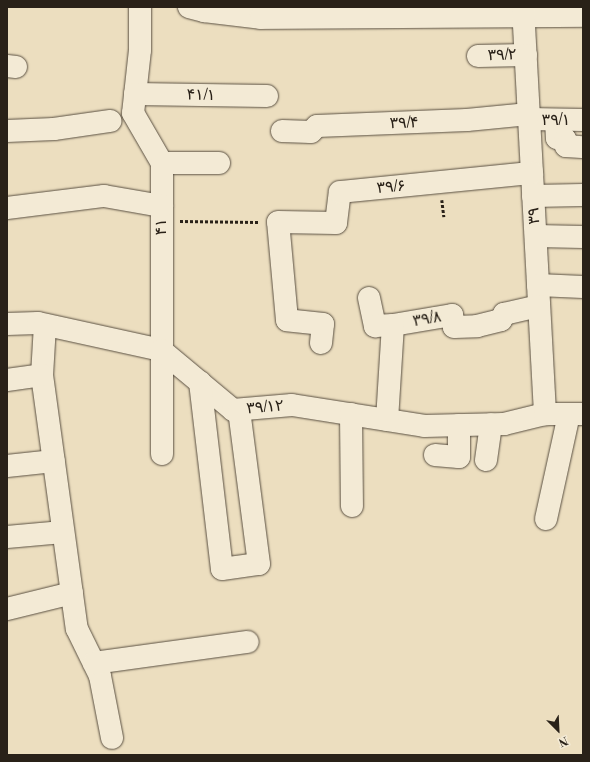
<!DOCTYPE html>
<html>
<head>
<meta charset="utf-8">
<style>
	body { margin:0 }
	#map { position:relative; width:590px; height:762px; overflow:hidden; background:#ecdebf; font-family:"Libre Bodoni",serif }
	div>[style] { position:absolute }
	.path>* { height:2.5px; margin-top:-1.25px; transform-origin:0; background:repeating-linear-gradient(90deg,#292118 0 3px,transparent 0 5px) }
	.roads { filter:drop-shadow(0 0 1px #5a5042) drop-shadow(0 0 1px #5a5042) }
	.minor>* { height:22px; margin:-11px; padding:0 11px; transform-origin:11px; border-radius:11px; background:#f3ead5 }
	span { translate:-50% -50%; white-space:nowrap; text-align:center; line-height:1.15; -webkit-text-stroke:3px #f3ead5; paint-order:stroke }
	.street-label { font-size:16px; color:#292118 }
	.frame { position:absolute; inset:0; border:8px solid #292118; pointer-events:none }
	.north { position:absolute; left:538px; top:710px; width:40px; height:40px; -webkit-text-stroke:3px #f3ead5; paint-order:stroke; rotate:156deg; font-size:11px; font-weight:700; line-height:16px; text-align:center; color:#292118 }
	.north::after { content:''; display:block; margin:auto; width:14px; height:18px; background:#292118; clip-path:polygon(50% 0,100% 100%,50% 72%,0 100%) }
</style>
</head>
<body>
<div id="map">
	<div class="path">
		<div style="left:442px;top:200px;width:17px;rotate:83deg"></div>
		<div style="left:180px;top:221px;width:79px;rotate:0.7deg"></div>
	</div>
	<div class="roads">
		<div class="minor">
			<div style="left:140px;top:7px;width:43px;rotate:90deg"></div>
			<div style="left:140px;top:50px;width:63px;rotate:96.3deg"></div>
			<div style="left:133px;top:113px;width:58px;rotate:59.9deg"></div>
			<div style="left:162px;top:163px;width:291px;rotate:90deg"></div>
			<div style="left:189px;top:7px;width:16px;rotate:15deg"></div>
			<div style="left:204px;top:11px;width:57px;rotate:7deg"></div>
			<div style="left:261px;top:18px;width:322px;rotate:-0.4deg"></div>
			<div style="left:523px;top:7px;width:408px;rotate:86.9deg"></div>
			<div style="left:478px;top:56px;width:48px;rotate:-1.2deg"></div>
			<div style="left:7px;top:66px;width:9px;rotate:6deg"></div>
			<div style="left:135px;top:94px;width:132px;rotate:0.9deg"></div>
			<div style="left:529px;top:119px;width:54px;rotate:1.1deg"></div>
			<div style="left:556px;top:120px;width:18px;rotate:87deg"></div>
			<div style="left:557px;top:138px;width:8px;rotate:7deg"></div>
			<div style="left:565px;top:139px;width:7px;rotate:82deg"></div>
			<div style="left:566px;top:146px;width:16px;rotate:4deg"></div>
			<div style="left:7px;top:131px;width:47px;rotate:-2.4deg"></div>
			<div style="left:54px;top:129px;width:57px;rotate:-8.1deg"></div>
			<div style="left:282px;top:131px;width:29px;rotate:2deg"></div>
			<div style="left:311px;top:132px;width:8px;rotate:-45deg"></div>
			<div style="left:317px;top:126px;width:150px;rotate:-2.3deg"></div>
			<div style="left:467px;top:120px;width:62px;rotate:-5.5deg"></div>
			<div style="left:162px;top:163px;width:57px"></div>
			<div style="left:533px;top:196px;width:50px;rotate:-1.1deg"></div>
			<div style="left:7px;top:208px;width:98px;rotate:-7.1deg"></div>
			<div style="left:104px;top:196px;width:59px;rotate:9.8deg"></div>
			<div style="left:536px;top:236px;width:47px;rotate:1.2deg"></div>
			<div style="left:538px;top:285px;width:45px;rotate:2.5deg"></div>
			<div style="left:369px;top:298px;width:29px;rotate:78deg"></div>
			<div style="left:375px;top:326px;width:18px;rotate:-3deg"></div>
			<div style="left:393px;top:325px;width:60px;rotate:-9.6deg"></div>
			<div style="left:452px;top:315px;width:12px;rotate:81deg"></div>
			<div style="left:454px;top:327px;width:23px;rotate:-2deg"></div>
			<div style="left:477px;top:326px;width:25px;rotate:-14deg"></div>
			<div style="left:501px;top:320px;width:7px;rotate:-63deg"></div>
			<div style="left:504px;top:314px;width:36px;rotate:-13deg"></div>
			<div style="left:7px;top:324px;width:31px;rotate:-2deg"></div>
			<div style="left:38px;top:323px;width:126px;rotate:12.4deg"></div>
			<div style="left:161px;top:350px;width:94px;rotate:39.8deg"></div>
			<div style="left:233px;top:410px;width:59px;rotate:-4.8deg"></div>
			<div style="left:292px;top:405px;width:134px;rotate:9deg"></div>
			<div style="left:424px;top:426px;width:80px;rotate:-1.4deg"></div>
			<div style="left:504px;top:424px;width:42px;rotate:-13.7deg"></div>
			<div style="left:545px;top:414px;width:38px"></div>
			<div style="left:45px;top:325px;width:50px;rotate:93.4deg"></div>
			<div style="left:42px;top:375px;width:256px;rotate:82.2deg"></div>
			<div style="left:77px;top:629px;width:52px;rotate:63.9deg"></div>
			<div style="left:100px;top:676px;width:63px;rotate:79deg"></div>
			<div style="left:321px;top:343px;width:19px;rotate:-84deg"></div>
			<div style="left:323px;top:324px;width:36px;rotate:-174deg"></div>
			<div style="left:287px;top:320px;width:98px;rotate:-95.2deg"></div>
			<div style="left:278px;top:222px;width:58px;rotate:1deg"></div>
			<div style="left:336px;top:223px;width:31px;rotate:-83deg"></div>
			<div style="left:340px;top:192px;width:193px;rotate:-5.7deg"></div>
			<div style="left:7px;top:380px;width:35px;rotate:-8deg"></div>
			<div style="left:200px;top:382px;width:188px;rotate:83.3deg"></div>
			<div style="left:222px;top:569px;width:37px;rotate:-8deg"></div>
			<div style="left:259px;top:564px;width:155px;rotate:-97.4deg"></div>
			<div style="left:351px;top:414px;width:92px;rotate:89.4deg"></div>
			<div style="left:387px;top:420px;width:95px;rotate:-86.4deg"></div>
			<div style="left:435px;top:455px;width:24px;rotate:5deg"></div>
			<div style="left:459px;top:457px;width:32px;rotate:-90deg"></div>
			<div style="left:486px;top:460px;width:36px;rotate:-82deg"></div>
			<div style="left:7px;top:466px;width:47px;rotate:-6.1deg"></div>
			<div style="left:546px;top:519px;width:107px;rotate:-77.6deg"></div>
			<div style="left:7px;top:537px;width:56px;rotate:-5.1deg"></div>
			<div style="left:7px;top:609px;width:67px;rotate:-13.8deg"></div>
			<div style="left:94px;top:663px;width:155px;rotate:-7.8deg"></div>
		</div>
	</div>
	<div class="street-label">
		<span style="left:502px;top:55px;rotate:-2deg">۳۹/۲</span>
		<span style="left:201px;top:95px;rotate:1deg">۴۱/۱</span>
		<span style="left:556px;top:120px">۳۹/۱</span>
		<span style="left:404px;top:123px;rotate:-2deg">۳۹/۴</span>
		<span style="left:391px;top:187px;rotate:-5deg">۳۹/۶</span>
		<span style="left:534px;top:216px;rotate:-93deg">۳۹</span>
		<span style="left:161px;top:227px;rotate:-90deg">۴۱</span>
		<span style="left:427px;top:319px;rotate:-10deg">۳۹/۸</span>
		<span style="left:265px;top:407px;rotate:-5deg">۳۹/۱۲</span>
	</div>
	<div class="frame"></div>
	<div class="north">N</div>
</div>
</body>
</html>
